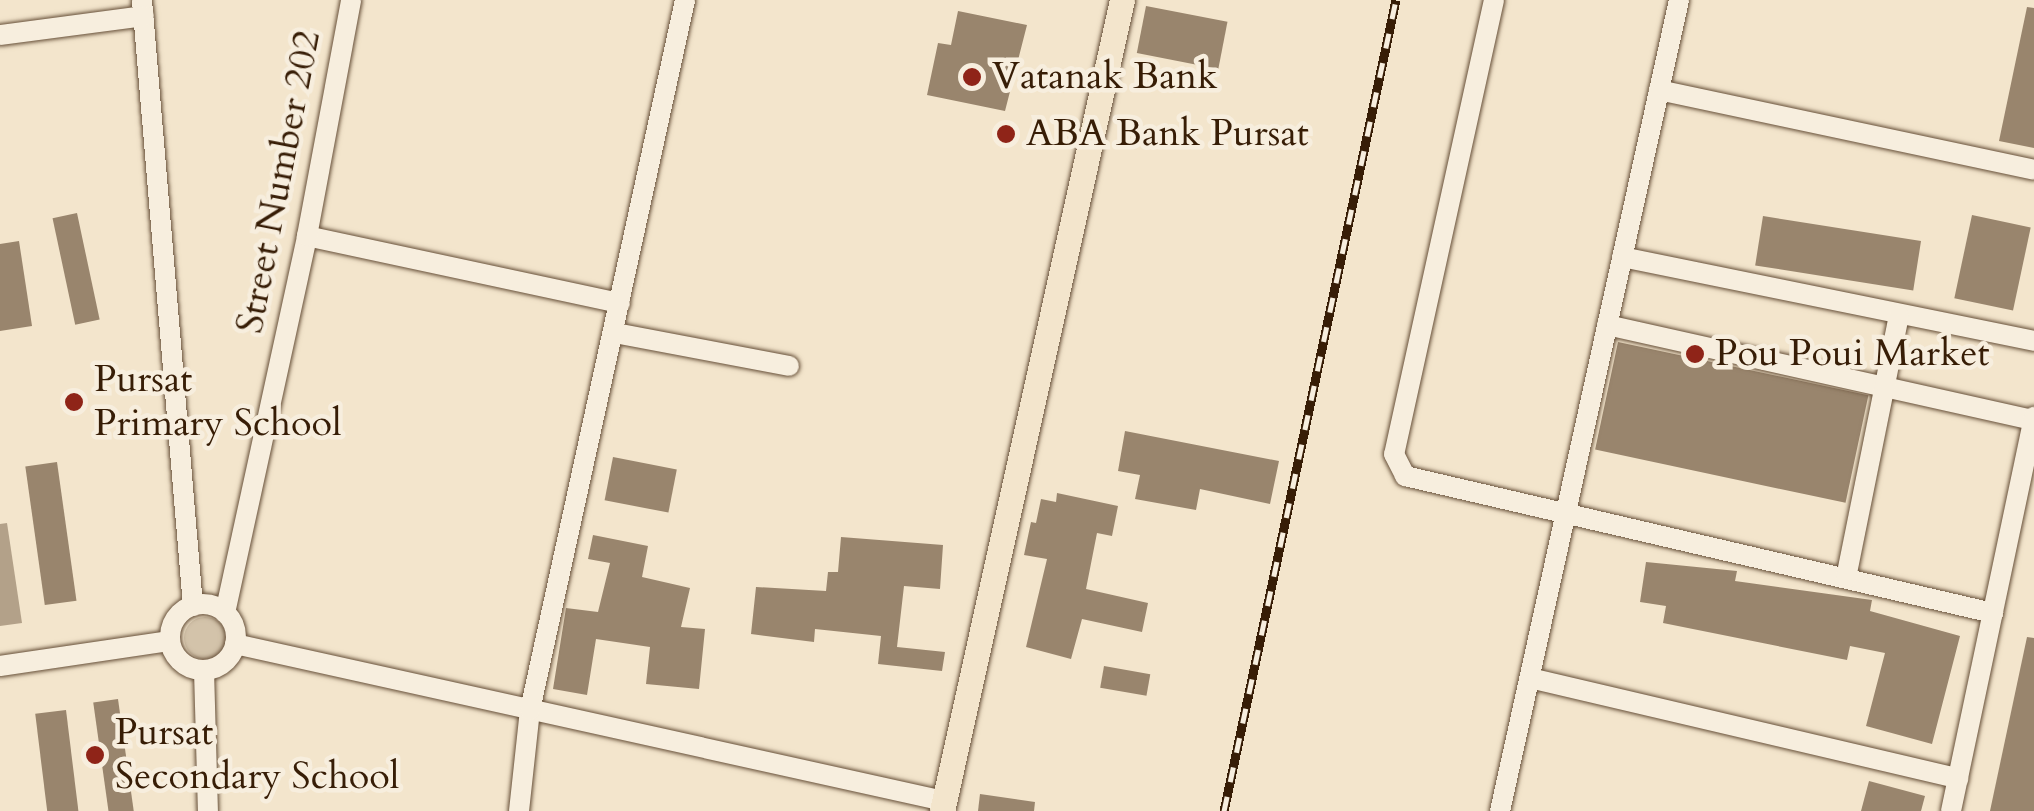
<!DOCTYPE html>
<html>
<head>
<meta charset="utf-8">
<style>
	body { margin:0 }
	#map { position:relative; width:2034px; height:811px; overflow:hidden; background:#f3e5cc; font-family:Cardo,serif }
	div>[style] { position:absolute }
	.green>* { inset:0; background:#d3c3aa }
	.round { border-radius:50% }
	.water>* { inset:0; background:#b3a189 }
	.building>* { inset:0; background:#99856d; transform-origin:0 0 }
	.roads { filter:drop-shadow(0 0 2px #664f38) drop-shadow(0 0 2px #664f38) }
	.minor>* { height:20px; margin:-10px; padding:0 10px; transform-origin:10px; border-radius:10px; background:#f7eede }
	.minor>.ring { margin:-10px; padding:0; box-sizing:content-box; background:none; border:20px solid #f7eede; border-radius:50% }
	.major>* { height:25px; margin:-12.5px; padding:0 12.5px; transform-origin:12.5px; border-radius:12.5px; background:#f3e5cc }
	.rail>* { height:9px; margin-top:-4.5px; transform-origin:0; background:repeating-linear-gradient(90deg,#f7eede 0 15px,#371d06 0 30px); box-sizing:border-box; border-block:2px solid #371d06 }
	.dots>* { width:28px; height:28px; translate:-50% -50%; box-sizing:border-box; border:5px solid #f7eede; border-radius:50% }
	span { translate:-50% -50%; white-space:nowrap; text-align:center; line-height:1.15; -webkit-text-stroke:9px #f7eede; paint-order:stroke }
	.poi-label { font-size:38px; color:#371d06 }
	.left { translate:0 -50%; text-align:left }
	.street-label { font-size:38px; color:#371d06 }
</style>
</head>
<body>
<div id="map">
	<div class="green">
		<div class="round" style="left:184px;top:617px;width:42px;height:42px"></div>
	</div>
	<div class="water">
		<div style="clip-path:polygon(7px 523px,22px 623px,0 626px,0 524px)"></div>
	</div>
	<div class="building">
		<div style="left:1146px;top:6px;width:83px;height:48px;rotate:11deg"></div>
		<div style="clip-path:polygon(2027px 7px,2034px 8px,2034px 148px,1999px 141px)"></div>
		<div style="clip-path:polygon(958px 11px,1027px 25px,1005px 111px,927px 95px,938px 43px,951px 45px)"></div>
		<div style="left:77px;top:213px;width:109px;height:25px;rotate:78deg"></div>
		<div style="left:1972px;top:215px;width:60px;height:85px;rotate:12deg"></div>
		<div style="left:1763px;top:216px;width:160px;height:50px;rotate:9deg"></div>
		<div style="clip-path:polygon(19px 241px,32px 326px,0 331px,0 244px)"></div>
		<div style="left:1618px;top:342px;width:256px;height:110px;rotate:12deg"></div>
		<div style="clip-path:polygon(1125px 431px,1279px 461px,1270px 504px,1200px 489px,1196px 510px,1135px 499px,1140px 475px,1118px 471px)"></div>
		<div style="left:613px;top:457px;width:65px;height:44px;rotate:11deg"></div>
		<div style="left:57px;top:462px;width:140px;height:32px;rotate:82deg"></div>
		<div style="clip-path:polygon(1057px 493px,1118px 506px,1112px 536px,1097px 533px,1086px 589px,1148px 603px,1142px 632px,1082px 619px,1071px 659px,1026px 647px,1047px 559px,1024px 555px,1031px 522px,1036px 523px,1041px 499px,1056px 502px)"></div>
		<div style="clip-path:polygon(593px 535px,648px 546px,642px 577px,690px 588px,681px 627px,705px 629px,699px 689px,646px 684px,650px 647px,596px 639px,587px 695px,553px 689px,566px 608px,598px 612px,610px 563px,588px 559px)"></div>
		<div style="clip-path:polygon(841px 537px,943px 545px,940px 589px,904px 586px,897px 647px,945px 652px,942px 671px,878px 664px,881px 636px,815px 629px,814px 642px,751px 634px,756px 587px,826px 591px,828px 572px,838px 572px)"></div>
		<div style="clip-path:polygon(1646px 562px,1737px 571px,1735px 581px,1872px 600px,1870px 611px,1960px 636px,1932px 744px,1866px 726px,1885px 653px,1850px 646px,1847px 660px,1663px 623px,1666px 606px,1640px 602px)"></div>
		<div style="clip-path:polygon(2027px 637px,2034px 638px,2034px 811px,1990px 811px)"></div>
		<div style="left:1104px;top:666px;width:47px;height:22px;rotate:10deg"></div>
		<div style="left:118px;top:699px;width:113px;height:25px;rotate:82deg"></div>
		<div style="left:66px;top:710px;width:102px;height:31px;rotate:83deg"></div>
		<div style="clip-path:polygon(1869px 781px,1925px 796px,1921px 811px,1861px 811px)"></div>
		<div style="clip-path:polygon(980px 794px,1035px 802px,1034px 811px,978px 811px)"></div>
	</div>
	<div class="roads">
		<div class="minor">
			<div style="left:142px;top:0;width:608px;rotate:85.19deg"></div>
			<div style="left:1494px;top:0;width:465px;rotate:102.4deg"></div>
			<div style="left:1394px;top:454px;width:25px;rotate:63deg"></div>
			<div style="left:1405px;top:476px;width:604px;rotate:13.12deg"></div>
			<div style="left:0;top:35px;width:145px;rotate:-7.5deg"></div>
			<div style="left:1659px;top:90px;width:383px;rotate:12deg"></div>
			<div style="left:307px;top:236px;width:320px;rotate:12.1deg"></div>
			<div style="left:1622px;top:257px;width:420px;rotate:11.5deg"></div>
			<div style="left:1607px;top:325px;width:436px;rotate:12.6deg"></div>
			<div style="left:615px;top:333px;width:177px;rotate:10.7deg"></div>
			<div style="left:1846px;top:578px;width:267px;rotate:-78.6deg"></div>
			<div class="ring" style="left:170px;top:604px;width:46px;height:46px"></div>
			<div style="left:225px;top:613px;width:386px;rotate:-77.7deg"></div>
			<div style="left:307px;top:236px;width:240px;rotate:-79.4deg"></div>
			<div style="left:235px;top:644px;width:726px;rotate:12.49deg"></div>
			<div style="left:0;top:666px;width:172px;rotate:-8.4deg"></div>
			<div style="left:204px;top:670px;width:141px;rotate:88.4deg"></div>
			<div style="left:1530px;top:678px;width:440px;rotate:13.2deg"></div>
			<div style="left:519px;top:811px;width:102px;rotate:-83.8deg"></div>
			<div style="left:530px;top:710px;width:727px;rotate:-77.68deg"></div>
			<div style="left:1500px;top:811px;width:831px;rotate:-77.55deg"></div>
			<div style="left:1951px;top:811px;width:403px;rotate:-78.1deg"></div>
		</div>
		<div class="major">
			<div style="left:942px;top:811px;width:831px;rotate:-77.49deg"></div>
		</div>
	</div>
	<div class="rail">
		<div style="left:1224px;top:811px;width:829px;rotate:-78.03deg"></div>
	</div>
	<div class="dots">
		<div style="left:972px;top:77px;background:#8f2418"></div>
		<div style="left:1006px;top:134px;background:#8f2418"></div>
		<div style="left:1695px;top:354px;background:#8f2418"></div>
		<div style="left:74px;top:402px;background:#8f2418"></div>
		<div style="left:95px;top:755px;background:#8f2418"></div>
	</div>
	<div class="poi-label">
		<span class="left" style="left:992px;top:77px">Vatanak Bank</span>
		<span class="left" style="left:1026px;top:134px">ABA Bank Pursat</span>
		<span class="left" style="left:1715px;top:354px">Pou Poui Market</span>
		<span class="left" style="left:94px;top:402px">Pursat<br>Primary School</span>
		<span class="left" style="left:115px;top:755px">Pursat<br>Secondary School</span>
	</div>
	<div class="street-label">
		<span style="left:279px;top:182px;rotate:-79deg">Street Number 202</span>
	</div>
</div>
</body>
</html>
